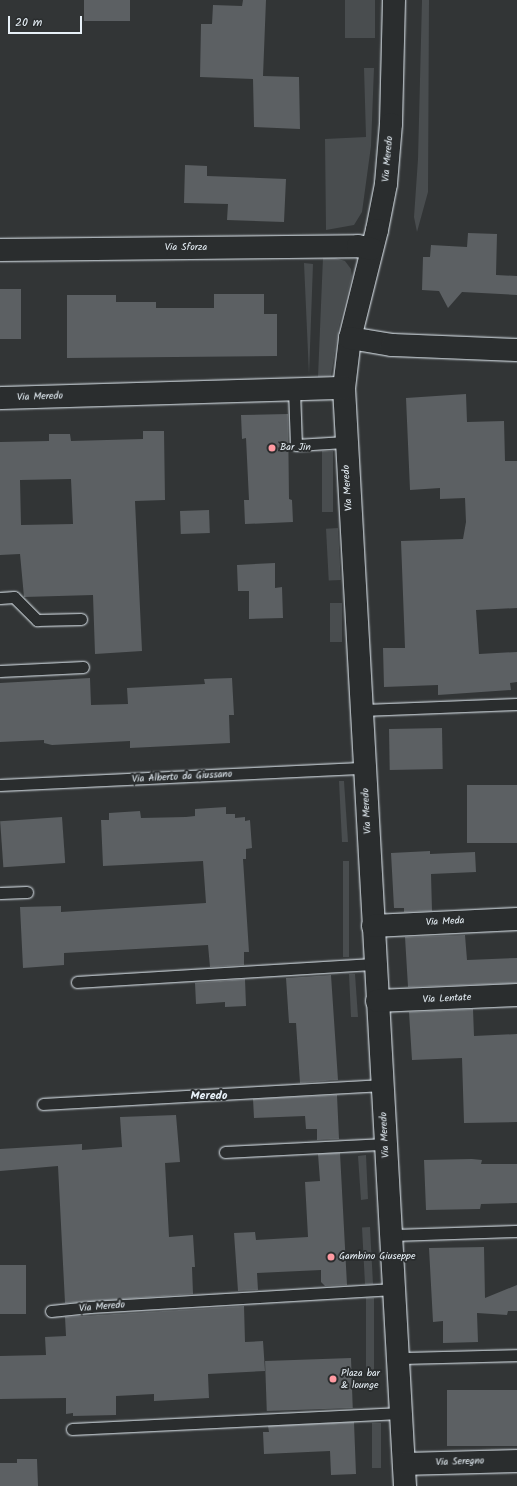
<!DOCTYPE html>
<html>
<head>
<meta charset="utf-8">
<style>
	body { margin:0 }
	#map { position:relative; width:517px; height:1486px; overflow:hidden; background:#323536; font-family:Kalam,sans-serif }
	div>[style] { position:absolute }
	.green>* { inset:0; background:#494d4f; transform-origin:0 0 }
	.building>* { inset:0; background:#5c6063; transform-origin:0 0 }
	.roads { filter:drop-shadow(0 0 1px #e8f1f8) drop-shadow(0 0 1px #e8f1f8) }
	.service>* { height:11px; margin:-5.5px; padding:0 5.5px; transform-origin:5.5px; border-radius:5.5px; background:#2a2d2e }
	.minor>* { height:22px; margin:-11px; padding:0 11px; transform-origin:11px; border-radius:11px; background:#2a2d2e }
	.dots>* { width:11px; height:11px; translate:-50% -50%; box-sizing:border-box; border:2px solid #2a2d2e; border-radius:50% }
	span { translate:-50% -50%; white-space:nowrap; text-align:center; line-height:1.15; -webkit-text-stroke:4px #2a2d2e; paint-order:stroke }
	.street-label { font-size:10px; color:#e8f1f8 }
	.poi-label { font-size:10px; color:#e8f1f8 }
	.left { translate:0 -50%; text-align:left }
	.quarter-label { font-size:12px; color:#e8f1f8; font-weight:700 }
	.scale { position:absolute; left:8px; top:16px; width:74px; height:18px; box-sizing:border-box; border:2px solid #e8f1f8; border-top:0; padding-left:5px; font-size:12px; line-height:14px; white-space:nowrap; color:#e8f1f8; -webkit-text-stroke:3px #2a2d2e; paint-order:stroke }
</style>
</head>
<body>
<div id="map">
	<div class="green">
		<div style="left:345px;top:0;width:30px;height:38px"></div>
		<div style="clip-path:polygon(422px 0,429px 0,428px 192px,417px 232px,414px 217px,418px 159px)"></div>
		<div style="clip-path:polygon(364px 68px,374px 68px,371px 146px,362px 212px,354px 225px,326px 230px,325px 139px,366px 137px)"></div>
		<div style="clip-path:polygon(323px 257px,335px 258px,345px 261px,351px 269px,352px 276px,339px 326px,331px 376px,318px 377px)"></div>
		<div style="clip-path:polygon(304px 263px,313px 264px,309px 375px)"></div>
		<div style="left:322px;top:451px;width:11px;height:61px"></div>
		<div style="left:338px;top:528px;width:52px;height:12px;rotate:87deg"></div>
		<div style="left:330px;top:603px;width:12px;height:39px"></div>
		<div style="clip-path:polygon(339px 781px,344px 781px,348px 842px,342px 842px)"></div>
		<div style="left:343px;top:861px;width:6px;height:96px"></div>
		<div style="clip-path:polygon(349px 974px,355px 974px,358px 1017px,351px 1017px)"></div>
		<div style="clip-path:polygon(366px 1155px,368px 1199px,361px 1200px,358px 1156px)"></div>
		<div style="left:370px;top:1227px;width:57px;height:8px;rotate:87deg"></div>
		<div style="left:366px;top:1298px;width:8px;height:73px"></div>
		<div style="left:372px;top:1423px;width:9px;height:45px"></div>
	</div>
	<div class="building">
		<div style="left:84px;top:0;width:46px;height:21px"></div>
		<div style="clip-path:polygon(243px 0,266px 0,263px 76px,299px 77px,300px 129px,254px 127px,253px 79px,200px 77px,201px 24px,212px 24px,213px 5px,242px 6px)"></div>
		<div style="clip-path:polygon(185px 165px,207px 166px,207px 176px,286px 179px,284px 222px,227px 220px,228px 204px,184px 203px)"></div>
		<div style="clip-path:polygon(468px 233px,497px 234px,496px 275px,517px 276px,517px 295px,462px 292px,448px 308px,439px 291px,422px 290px,423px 257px,430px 257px,431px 245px,467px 247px)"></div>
		<div style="left:0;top:289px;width:21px;height:50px"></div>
		<div style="clip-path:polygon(214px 294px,264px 294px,264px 314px,277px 314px,277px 356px,67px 358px,67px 295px,116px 295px,116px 302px,156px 302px,156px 308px,214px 308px)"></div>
		<div style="clip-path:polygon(466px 394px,467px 422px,504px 421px,505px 461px,517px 461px,517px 608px,476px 610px,479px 654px,517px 652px,517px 682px,510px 683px,511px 690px,438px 695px,438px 685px,384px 687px,383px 648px,405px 648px,401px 541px,463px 539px,466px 522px,465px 498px,440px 499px,440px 488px,410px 490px,406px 398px)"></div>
		<div style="clip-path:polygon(288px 414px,289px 499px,292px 500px,293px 522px,245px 524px,244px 500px,249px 500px,246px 438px,242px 439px,241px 415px)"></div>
		<div style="clip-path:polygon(evenodd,143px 431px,164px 431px,165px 500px,135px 501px,142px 651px,95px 654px,93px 595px,24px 597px,20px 554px,0 555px,0 442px,49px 441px,49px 434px,70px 434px,71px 441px,143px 439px,143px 431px,71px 479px,73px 524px,21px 525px,20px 480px,71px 479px)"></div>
		<div style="left:209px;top:510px;width:23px;height:29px;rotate:88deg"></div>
		<div style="clip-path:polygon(275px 563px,275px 588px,282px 587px,283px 618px,249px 619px,249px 591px,238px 591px,237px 565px)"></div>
		<div style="clip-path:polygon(90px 678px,91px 705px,128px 704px,127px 688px,205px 684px,204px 679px,232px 678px,234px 715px,229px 715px,230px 743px,130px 748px,130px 741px,52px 745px,44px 743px,44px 740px,0 742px,0 683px)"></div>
		<div style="left:442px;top:728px;width:41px;height:53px;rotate:89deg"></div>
		<div style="left:517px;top:785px;width:58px;height:50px;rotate:90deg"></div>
		<div style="clip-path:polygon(226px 807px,226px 814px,235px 814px,235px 818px,245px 817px,245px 821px,250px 820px,252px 848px,246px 849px,246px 859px,243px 859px,249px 952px,244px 952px,244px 965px,210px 967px,208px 945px,64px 953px,64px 965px,23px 968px,20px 907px,61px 906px,61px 912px,206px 903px,203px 861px,103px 866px,101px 820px,109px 820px,109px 813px,140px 811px,141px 818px,186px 817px,195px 816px,195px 809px)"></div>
		<div style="left:62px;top:817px;width:46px;height:62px;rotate:86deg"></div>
		<div style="clip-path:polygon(430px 851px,430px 854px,475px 852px,476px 872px,431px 874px,432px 911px,404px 912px,404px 908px,394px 908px,391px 853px)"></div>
		<div style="clip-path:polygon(465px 935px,467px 960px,517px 958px,517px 983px,408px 987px,405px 937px)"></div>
		<div style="clip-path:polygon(331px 975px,338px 1080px,300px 1083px,296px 1023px,289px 1023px,286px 978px)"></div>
		<div style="clip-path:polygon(245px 979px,246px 1006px,225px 1007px,225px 1002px,196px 1004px,195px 983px)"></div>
		<div style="clip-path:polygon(473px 1009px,474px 1036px,517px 1034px,517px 1122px,464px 1123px,462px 1058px,412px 1060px,409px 1012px)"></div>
		<div style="clip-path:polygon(337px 1095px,339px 1139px,317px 1140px,317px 1129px,306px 1129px,305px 1116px,254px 1118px,253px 1099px)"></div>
		<div style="clip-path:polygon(176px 1115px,180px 1162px,165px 1163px,169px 1237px,193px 1235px,195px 1267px,192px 1267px,193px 1294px,65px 1303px,58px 1166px,0 1171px,0 1149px,82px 1144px,82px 1150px,122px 1147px,120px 1117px)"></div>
		<div style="clip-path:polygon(340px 1153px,347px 1285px,325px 1286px,321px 1282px,321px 1270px,257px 1273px,258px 1290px,238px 1291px,234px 1233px,255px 1232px,256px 1240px,308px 1237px,305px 1182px,320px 1181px,318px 1154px)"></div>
		<div style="clip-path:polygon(472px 1159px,482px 1160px,481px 1164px,517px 1164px,517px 1203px,481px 1204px,480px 1209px,426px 1210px,424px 1160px)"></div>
		<div style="clip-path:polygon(484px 1247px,485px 1298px,517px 1285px,517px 1311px,508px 1311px,507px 1315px,477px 1313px,478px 1342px,443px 1343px,443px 1321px,433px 1322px,429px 1248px)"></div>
		<div style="left:0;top:1265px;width:26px;height:49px"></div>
		<div style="clip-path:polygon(244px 1306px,245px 1342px,263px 1341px,265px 1371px,208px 1374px,209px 1398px,154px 1401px,154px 1394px,116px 1396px,116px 1415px,73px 1416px,73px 1413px,66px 1414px,66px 1398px,0 1399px,0 1356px,46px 1355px,45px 1337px,66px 1336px,65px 1317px)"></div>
		<div style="left:351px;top:1358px;width:50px;height:86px;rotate:88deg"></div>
		<div style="left:517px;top:1390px;width:56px;height:70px;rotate:90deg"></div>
		<div style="clip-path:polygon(354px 1422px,356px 1474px,331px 1475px,330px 1451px,264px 1454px,263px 1432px,269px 1432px,268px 1426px)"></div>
		<div style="clip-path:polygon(17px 1459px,37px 1459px,38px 1486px,0 1486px,0 1463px,17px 1463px)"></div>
	</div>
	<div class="roads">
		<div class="service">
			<div style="left:294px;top:389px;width:56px;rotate:88deg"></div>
			<div style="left:296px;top:445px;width:49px;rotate:-3.5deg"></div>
			<div style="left:0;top:598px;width:14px;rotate:-4deg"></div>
			<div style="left:14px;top:597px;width:33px;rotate:45deg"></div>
			<div style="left:37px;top:620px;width:44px;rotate:-1.3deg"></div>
			<div style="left:0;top:671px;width:83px;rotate:-2.8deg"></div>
			<div style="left:362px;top:710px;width:155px;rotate:-2.2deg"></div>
			<div style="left:0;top:785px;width:365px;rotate:-2.7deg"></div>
			<div style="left:0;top:893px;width:27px;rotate:-2deg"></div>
			<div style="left:77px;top:982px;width:299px;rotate:-3.5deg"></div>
			<div style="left:43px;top:1104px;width:340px;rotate:-3.2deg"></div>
			<div style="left:225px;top:1152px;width:160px;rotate:-2.9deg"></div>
			<div style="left:391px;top:1235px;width:126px;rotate:-1.8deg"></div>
			<div style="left:51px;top:1311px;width:39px;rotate:-6deg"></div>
			<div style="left:90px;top:1307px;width:305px;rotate:-3.4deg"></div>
			<div style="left:398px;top:1358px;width:119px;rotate:-1.4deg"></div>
			<div style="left:72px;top:1429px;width:329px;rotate:-2.8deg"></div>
		</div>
		<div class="minor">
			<div style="left:394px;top:0;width:124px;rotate:91.4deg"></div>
			<div style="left:391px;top:124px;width:60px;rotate:94.8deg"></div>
			<div style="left:386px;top:184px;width:47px;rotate:101.1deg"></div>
			<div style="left:377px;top:230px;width:111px;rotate:104deg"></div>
			<div style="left:350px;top:338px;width:50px;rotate:96.8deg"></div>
			<div style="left:344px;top:388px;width:1100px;rotate:86.82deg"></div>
			<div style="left:0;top:250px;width:358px;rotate:-0.6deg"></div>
			<div style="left:358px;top:246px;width:14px;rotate:12deg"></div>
			<div style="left:350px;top:338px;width:43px;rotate:9.5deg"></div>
			<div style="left:392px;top:345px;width:125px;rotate:2.3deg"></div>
			<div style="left:0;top:398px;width:344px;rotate:-1.7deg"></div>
			<div style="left:373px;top:926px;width:144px;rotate:-2.8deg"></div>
			<div style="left:377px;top:1001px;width:140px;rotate:-2.5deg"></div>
			<div style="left:404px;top:1464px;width:113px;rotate:-1.5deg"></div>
		</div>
	</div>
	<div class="dots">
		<div style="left:272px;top:448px;background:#ff9aa2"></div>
		<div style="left:331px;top:1257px;background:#ff9aa2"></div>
		<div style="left:333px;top:1379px;background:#ff9aa2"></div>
	</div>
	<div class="street-label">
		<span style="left:388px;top:159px;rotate:-85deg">Via Meredo</span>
		<span style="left:186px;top:248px">Via Sforza</span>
		<span style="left:40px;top:397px;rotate:-2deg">Via Meredo</span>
		<span style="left:348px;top:488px;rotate:-94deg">Via Meredo</span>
		<span style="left:182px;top:777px;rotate:-3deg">Via Alberto da Giussano</span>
		<span style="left:367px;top:811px;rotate:-93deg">Via Meredo</span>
		<span style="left:445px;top:922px;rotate:-3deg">Via Meda</span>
		<span style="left:447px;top:999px;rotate:-3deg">Via Lentate</span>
		<span style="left:385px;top:1135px;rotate:-93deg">Via Meredo</span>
		<span style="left:102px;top:1307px;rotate:-5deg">Via Meredo</span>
		<span style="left:460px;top:1462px;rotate:-2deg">Via Seregno</span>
	</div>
	<div class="poi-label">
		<span class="left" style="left:280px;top:448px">Bar Jin</span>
		<span class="left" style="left:339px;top:1257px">Gambino Giuseppe</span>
		<span class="left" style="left:341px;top:1379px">Plaza bar<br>&amp; lounge</span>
	</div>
	<div class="quarter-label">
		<span style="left:209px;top:1096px">Meredo</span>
	</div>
	<div class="scale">20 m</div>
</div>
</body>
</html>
